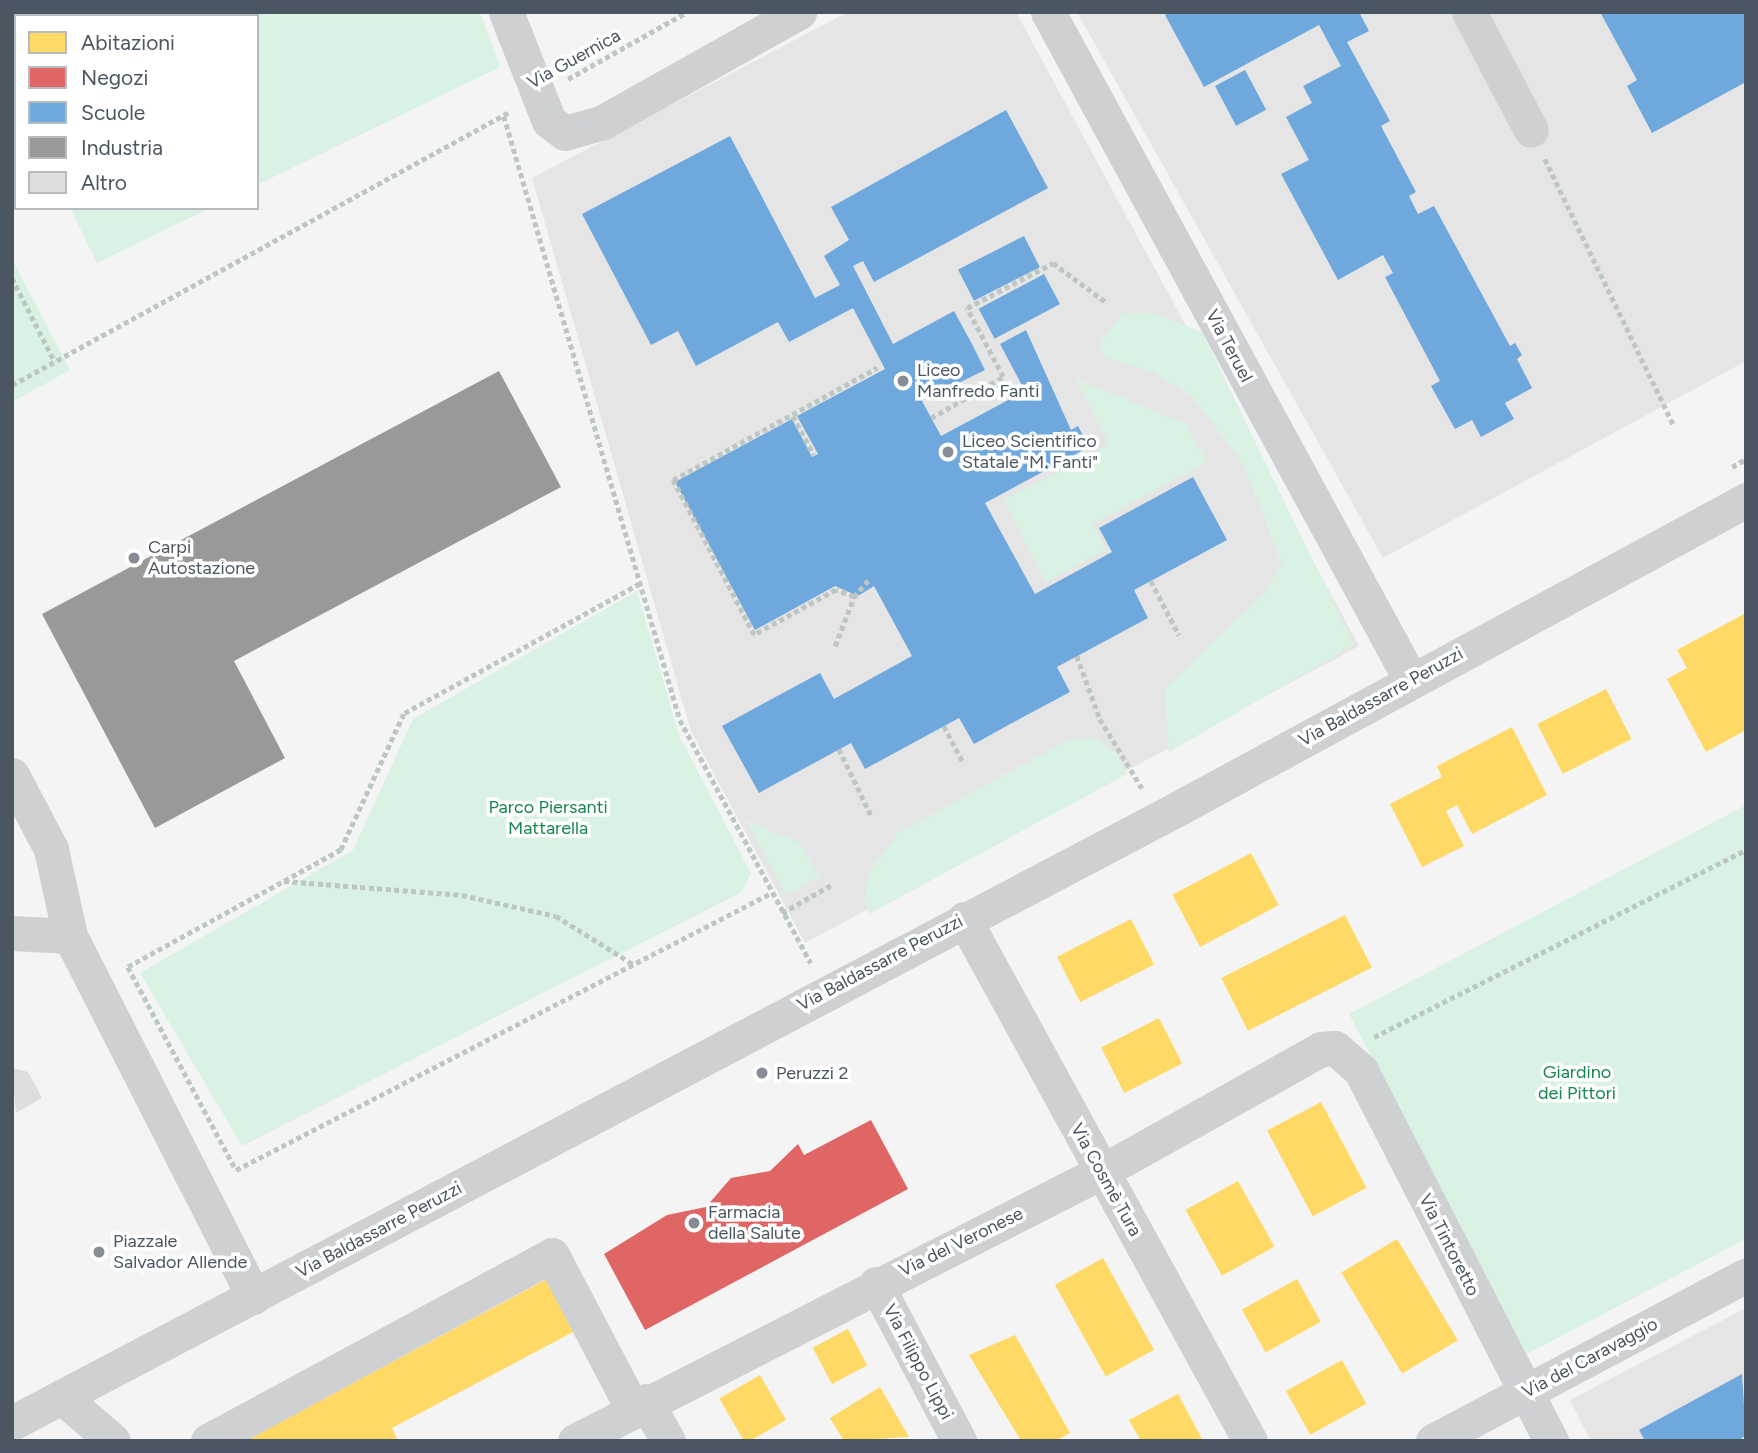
<!DOCTYPE html>
<html>
<head>
<meta charset="utf-8">
<style>
	body { margin:0 }
	#map { position:relative; width:1758px; height:1453px; overflow:hidden; background:#f4f4f4; font-family:Figtree,sans-serif }
	div>[style] { position:absolute }
	.education>* { inset:0; background:#e6e5e6 }
	.green>* { inset:0; background:#d9f2e3 }
	.homes>* { inset:0; background:#ffd966; transform-origin:0 0 }
	.shops>* { inset:0; background:#e06666 }
	.schools>* { inset:0; background:#6fa8dc; transform-origin:0 0 }
	.industry>* { inset:0; background:#999 }
	.building>* { inset:0; background:#ddddde }
	.path>* { height:4.5px; margin-top:-2.25px; transform-origin:0; background:repeating-linear-gradient(90deg,#bcc7c4 0 5px,transparent 0 8.5px) }
	.minor>* { height:35px; margin:-17.5px; padding:0 17.5px; transform-origin:17.5px; border-radius:17.5px; background:#ced0d2 }
	.dots>* { width:19px; height:19px; translate:-50% -50%; box-sizing:border-box; border:4px solid #fff; border-radius:50% }
	span { translate:-50% -50%; white-space:nowrap; text-align:center; line-height:1.15; -webkit-text-stroke:7px #fff; paint-order:stroke }
	.street-label { font-size:18px; color:#4a5661 }
	.poi-label { font-size:18px; color:#4a5661 }
	.left { translate:0 -50%; text-align:left }
	.park-label { font-size:18px; color:#17864f }
	.frame { position:absolute; inset:0; border:14px solid #4a5661; pointer-events:none }
	.legend { position:absolute; left:14px; top:14px; width:245px; height:196px; box-sizing:border-box; background:#fff; border:2px solid #b7bbc0; margin:0; padding:9px 12px; list-style:none; font-size:21px; color:#4a5661 }
	.legend li { display:flex; align-items:center; gap:14px; height:35px }
	.legend b { width:35px; border:2px solid #b7bbc0 }
</style>
</head>
<body>
<div id="map">
	<div class="education">
		<div style="clip-path:polygon(848px 12px,1016px 12px,1359px 646px,805px 943px,691px 731px,532px 178px)"></div>
		<div style="clip-path:polygon(1077px 12px,1746px 12px,1746px 361px,1383px 558px)"></div>
		<div style="clip-path:polygon(1746px 1308px,1746px 1441px,1591px 1441px,1570px 1400px)"></div>
	</div>
	<div class="green">
		<div style="clip-path:polygon(12px 12px,480px 12px,500px 67px,257px 185px,257px 16px,16px 16px,16px 97px)"></div>
		<div style="clip-path:polygon(70px 208px,210px 208px,97px 263px)"></div>
		<div style="clip-path:polygon(12px 259px,70px 370px,12px 402px)"></div>
		<div style="clip-path:polygon(1122px 313px,1152px 313px,1202px 332px,1354px 645px,1169px 752px,1165px 688px,1265px 592px,1282px 564px,1244px 466px,1192px 396px,1152px 371px,1105px 358px,1099px 345px)"></div>
		<div style="clip-path:polygon(1076px 379px,1186px 424px,1207px 463px,1093px 523px,1106px 550px,1046px 582px,1004px 500px,1109px 444px)"></div>
		<div style="clip-path:polygon(637px 591px,679px 735px,751px 873px,742px 892px,242px 1146px,140px 973px,353px 850px,413px 719px)"></div>
		<div style="clip-path:polygon(1097px 738px,1116px 753px,1127px 774px,869px 914px,864px 897px,870px 871px,898px 833px,1068px 740px)"></div>
		<div style="clip-path:polygon(1746px 805px,1746px 1239px,1527px 1354px,1349px 1014px)"></div>
		<div style="clip-path:polygon(746px 820px,800px 843px,819px 877px,787px 895px)"></div>
	</div>
	<div class="homes">
		<div style="clip-path:polygon(1746px 613px,1746px 730px,1706px 752px,1667px 679px,1687px 668px,1677px 650px)"></div>
		<div style="left:1606px;top:689px;width:56px;height:77px;rotate:63deg"></div>
		<div style="clip-path:polygon(1512px 727px,1547px 795px,1472px 834px,1457px 805px,1446px 811px,1464px 846px,1422px 867px,1390px 804px,1442px 777px,1437px 766px)"></div>
		<div style="left:1251px;top:853px;width:59px;height:89px;rotate:62deg"></div>
		<div style="left:1345px;top:915px;width:59px;height:139px;rotate:63deg"></div>
		<div style="left:1131px;top:919px;width:51px;height:83px;rotate:63deg"></div>
		<div style="left:1159px;top:1018px;width:51px;height:65px;rotate:63deg"></div>
		<div style="left:1321px;top:1102px;width:97px;height:61px;rotate:62deg"></div>
		<div style="left:1238px;top:1181px;width:75px;height:60px;rotate:61deg"></div>
		<div style="left:1397px;top:1239px;width:118px;height:65px;rotate:59deg"></div>
		<div style="left:1103px;top:1258px;width:105px;height:55px;rotate:61deg"></div>
		<div style="clip-path:polygon(547px 1279px,575px 1331px,392px 1428px,398px 1441px,245px 1441px)"></div>
		<div style="left:1297px;top:1279px;width:49px;height:63px;rotate:61deg"></div>
		<div style="left:848px;top:1329px;width:41px;height:40px;rotate:62deg"></div>
		<div style="clip-path:polygon(1015px 1335px,1070px 1433px,1055px 1441px,1021px 1441px,969px 1355px)"></div>
		<div style="left:1342px;top:1360px;width:50px;height:64px;rotate:61deg"></div>
		<div style="left:760px;top:1375px;width:52px;height:47px;rotate:60deg"></div>
		<div style="clip-path:polygon(880px 1387px,909px 1437px,844px 1441px,830px 1418px)"></div>
		<div style="clip-path:polygon(1178px 1394px,1203px 1441px,1141px 1441px,1129px 1420px)"></div>
	</div>
	<div class="shops">
		<div style="clip-path:polygon(871px 1120px,908px 1189px,645px 1330px,604px 1254px,667px 1215px,706px 1207px,731px 1178px,770px 1171px,798px 1144px,804px 1155px)"></div>
	</div>
	<div class="schools">
		<div style="clip-path:polygon(1171px 12px,1359px 12px,1369px 31px,1347px 42px,1390px 121px,1381px 126px,1416px 192px,1409px 196px,1418px 214px,1434px 206px,1510px 346px,1515px 343px,1522px 355px,1517px 359px,1532px 388px,1505px 403px,1514px 419px,1481px 437px,1472px 420px,1455px 429px,1431px 386px,1440px 381px,1385px 277px,1393px 273px,1383px 255px,1338px 280px,1281px 174px,1309px 160px,1286px 117px,1312px 103px,1303px 86px,1341px 66px,1319px 25px,1204px 87px,1165px 15px)"></div>
		<div style="clip-path:polygon(1600px 12px,1746px 12px,1746px 82px,1652px 133px,1627px 86px,1637px 80px)"></div>
		<div style="left:1245px;top:70px;width:45px;height:34px;rotate:62deg"></div>
		<div style="clip-path:polygon(1006px 110px,1048px 188px,874px 282px,863px 261px,853px 266px,893px 344px,954px 311px,972px 344px,985px 370px,922px 401px,941px 436px,1025px 391px,1000px 344px,1026px 330px,1071px 430px,1078px 426px,1089px 447px,985px 503px,1035px 594px,1112px 552px,1099px 528px,1193px 477px,1227px 540px,1134px 590px,1148px 618px,1057px 667px,1070px 692px,1025px 716px,974px 744px,959px 718px,865px 769px,851px 743px,759px 793px,722px 726px,820px 673px,834px 699px,912px 656px,874px 586px,858px 596px,835px 586px,755px 630px,675px 482px,792px 419px,812px 457px,818px 454px,797px 416px,885px 369px,853px 308px,789px 342px,778px 322px,696px 366px,678px 331px,651px 345px,582px 214px,730px 136px,815px 298px,840px 285px,824px 256px,849px 240px,831px 207px)"></div>
		<div style="left:1024px;top:236px;width:35px;height:74px;rotate:63deg"></div>
		<div style="left:1044px;top:274px;width:34px;height:74px;rotate:62deg"></div>
		<div style="clip-path:polygon(1742px 1374px,1746px 1435px,1738px 1441px,1645px 1441px,1639px 1430px)"></div>
	</div>
	<div class="industry">
		<div style="clip-path:polygon(499px 371px,561px 487px,234px 661px,285px 758px,155px 828px,42px 614px)"></div>
	</div>
	<div class="building">
		<div style="clip-path:polygon(12px 1068px,28px 1072px,42px 1098px,16px 1113px)"></div>
	</div>
	<div class="path">
		<div style="left:568px;top:79px;width:137px;rotate:-29.4deg"></div>
		<div style="left:504px;top:116px;width:629px;rotate:73.75deg"></div>
		<div style="left:680px;top:720px;width:276px;rotate:61.7deg"></div>
		<div style="left:1545px;top:159px;width:297px;rotate:64.2deg"></div>
		<div style="left:12px;top:278px;width:94px;rotate:62.9deg"></div>
		<div style="left:12px;top:385px;width:569px;rotate:-28.77deg"></div>
		<div style="left:793px;top:416px;width:44px;rotate:61.7deg"></div>
		<div style="left:931px;top:418px;width:83px;rotate:-29.7deg"></div>
		<div style="left:1003px;top:377px;width:78px;rotate:-117.6deg"></div>
		<div style="left:967px;top:308px;width:97px;rotate:-27.6deg"></div>
		<div style="left:1053px;top:263px;width:67px;rotate:36.5deg"></div>
		<div style="left:1732px;top:467px;width:16px;rotate:-30deg"></div>
		<div style="left:1151px;top:581px;width:61px;rotate:62.6deg"></div>
		<div style="left:640px;top:584px;width:269px;rotate:151.2deg"></div>
		<div style="left:404px;top:714px;width:150px;rotate:114.9deg"></div>
		<div style="left:341px;top:850px;width:243px;rotate:151.2deg"></div>
		<div style="left:128px;top:967px;width:230px;rotate:62deg"></div>
		<div style="left:236px;top:1170px;width:602px;rotate:-27.37deg"></div>
		<div style="left:854px;top:597px;width:19px;rotate:-159deg"></div>
		<div style="left:836px;top:590px;width:94px;rotate:151.2deg"></div>
		<div style="left:754px;top:635px;width:175px;rotate:-117.6deg"></div>
		<div style="left:673px;top:480px;width:233px;rotate:-28.8deg"></div>
		<div style="left:835px;top:646px;width:53px;rotate:-68.8deg"></div>
		<div style="left:854px;top:597px;width:25px;rotate:-50deg"></div>
		<div style="left:1077px;top:656px;width:67px;rotate:69.9deg"></div>
		<div style="left:1100px;top:719px;width:81px;rotate:58.7deg"></div>
		<div style="left:944px;top:726px;width:41px;rotate:62.2deg"></div>
		<div style="left:839px;top:749px;width:73px;rotate:64.1deg"></div>
		<div style="left:284px;top:881px;width:179px;rotate:4.5deg"></div>
		<div style="left:462px;top:895px;width:96px;rotate:12.6deg"></div>
		<div style="left:556px;top:916px;width:91px;rotate:31.9deg"></div>
		<div style="left:782px;top:913px;width:56px;rotate:-29.7deg"></div>
		<div style="left:1374px;top:1037px;width:416px;rotate:-26.7deg"></div>
	</div>
	<div class="minor">
		<div style="left:506px;top:12px;width:117px;rotate:68.5deg"></div>
		<div style="left:549px;top:121px;width:20px;rotate:37deg"></div>
		<div style="left:565px;top:133px;width:40px;rotate:-16deg"></div>
		<div style="left:603px;top:122px;width:225px;rotate:-29.3deg"></div>
		<div style="left:1048px;top:12px;width:760px;rotate:61.48deg"></div>
		<div style="left:1469px;top:12px;width:133px;rotate:62.3deg"></div>
		<div style="left:12px;top:61px;width:8px;rotate:60deg"></div>
		<div style="left:12px;top:775px;width:84px;rotate:62.2deg"></div>
		<div style="left:51px;top:849px;width:89px;rotate:77.7deg"></div>
		<div style="left:70px;top:936px;width:405px;rotate:63deg"></div>
		<div style="left:964px;top:919px;width:595px;rotate:61.28deg"></div>
		<div style="left:12px;top:933px;width:58px;rotate:3deg"></div>
		<div style="left:876px;top:1284px;width:178px;rotate:62.1deg"></div>
		<div style="left:62px;top:1397px;width:67px;rotate:40.8deg"></div>
		<div style="left:646px;top:1401px;width:46px;rotate:61.2deg"></div>
		<div style="left:12px;top:1423px;width:1317px;rotate:-27.79deg"></div>
		<div style="left:1177px;top:809px;width:647px;rotate:-28.5deg"></div>
		<div style="left:208px;top:1441px;width:391px;rotate:-28.4deg"></div>
		<div style="left:552px;top:1255px;width:174px;rotate:62.3deg"></div>
		<div style="left:575px;top:1441px;width:591px;rotate:-27.09deg"></div>
		<div style="left:1101px;top:1172px;width:252px;rotate:-29.2deg"></div>
		<div style="left:1321px;top:1049px;width:14px;rotate:-4deg"></div>
		<div style="left:1335px;top:1048px;width:35px;rotate:41deg"></div>
		<div style="left:1361px;top:1071px;width:416px;rotate:62.8deg"></div>
		<div style="left:1433px;top:1441px;width:354px;rotate:-27.9deg"></div>
	</div>
	<div class="dots">
		<div style="left:903px;top:381px;background:#868d94"></div>
		<div style="left:948px;top:452px;background:#868d94"></div>
		<div style="left:134px;top:558px;background:#868d94"></div>
		<div style="left:762px;top:1073px;background:#868d94"></div>
		<div style="left:694px;top:1223px;background:#868d94"></div>
		<div style="left:99px;top:1252px;background:#868d94"></div>
	</div>
	<div class="street-label">
		<span style="left:574px;top:59px;rotate:-29deg">Via Guernica</span>
		<span style="left:1229px;top:346px;rotate:62deg">Via Teruel</span>
		<span style="left:1381px;top:697px;rotate:-29deg">Via Baldassarre Peruzzi</span>
		<span style="left:880px;top:963px;rotate:-28deg">Via Baldassarre Peruzzi</span>
		<span style="left:1106px;top:1180px;rotate:61deg">Via Cosmè Tura</span>
		<span style="left:379px;top:1230px;rotate:-28deg">Via Baldassarre Peruzzi</span>
		<span style="left:961px;top:1242px;rotate:-26deg">Via del Veronese</span>
		<span style="left:1449px;top:1245px;rotate:63deg">Via Tintoretto</span>
		<span style="left:1590px;top:1358px;rotate:-28deg">Via del Caravaggio</span>
		<span style="left:918px;top:1362px;rotate:62deg">Via Filippo Lippi</span>
	</div>
	<div class="poi-label">
		<span class="left" style="left:917px;top:381px">Liceo<br>Manfredo Fanti</span>
		<span class="left" style="left:962px;top:452px">Liceo Scientifico<br>Statale "M. Fanti"</span>
		<span class="left" style="left:148px;top:558px">Carpi<br>Autostazione</span>
		<span class="left" style="left:776px;top:1073px">Peruzzi 2</span>
		<span class="left" style="left:708px;top:1223px">Farmacia<br>della Salute</span>
		<span class="left" style="left:113px;top:1252px">Piazzale<br>Salvador Allende</span>
	</div>
	<div class="park-label">
		<span style="left:548px;top:818px">Parco Piersanti<br>Mattarella</span>
		<span style="left:1577px;top:1083px">Giardino<br>dei Pittori</span>
	</div>
	<div class="frame"></div>
	<ul class="legend">
	<li><b style="height:19px;background:#ffd966"></b>Abitazioni</li>
	<li><b style="height:19px;background:#e06666"></b>Negozi</li>
	<li><b style="height:19px;background:#6fa8dc"></b>Scuole</li>
	<li><b style="height:19px;background:#999"></b>Industria</li>
	<li><b style="height:19px;background:#ddddde"></b>Altro</li>
	</ul>
</div>
</body>
</html>
